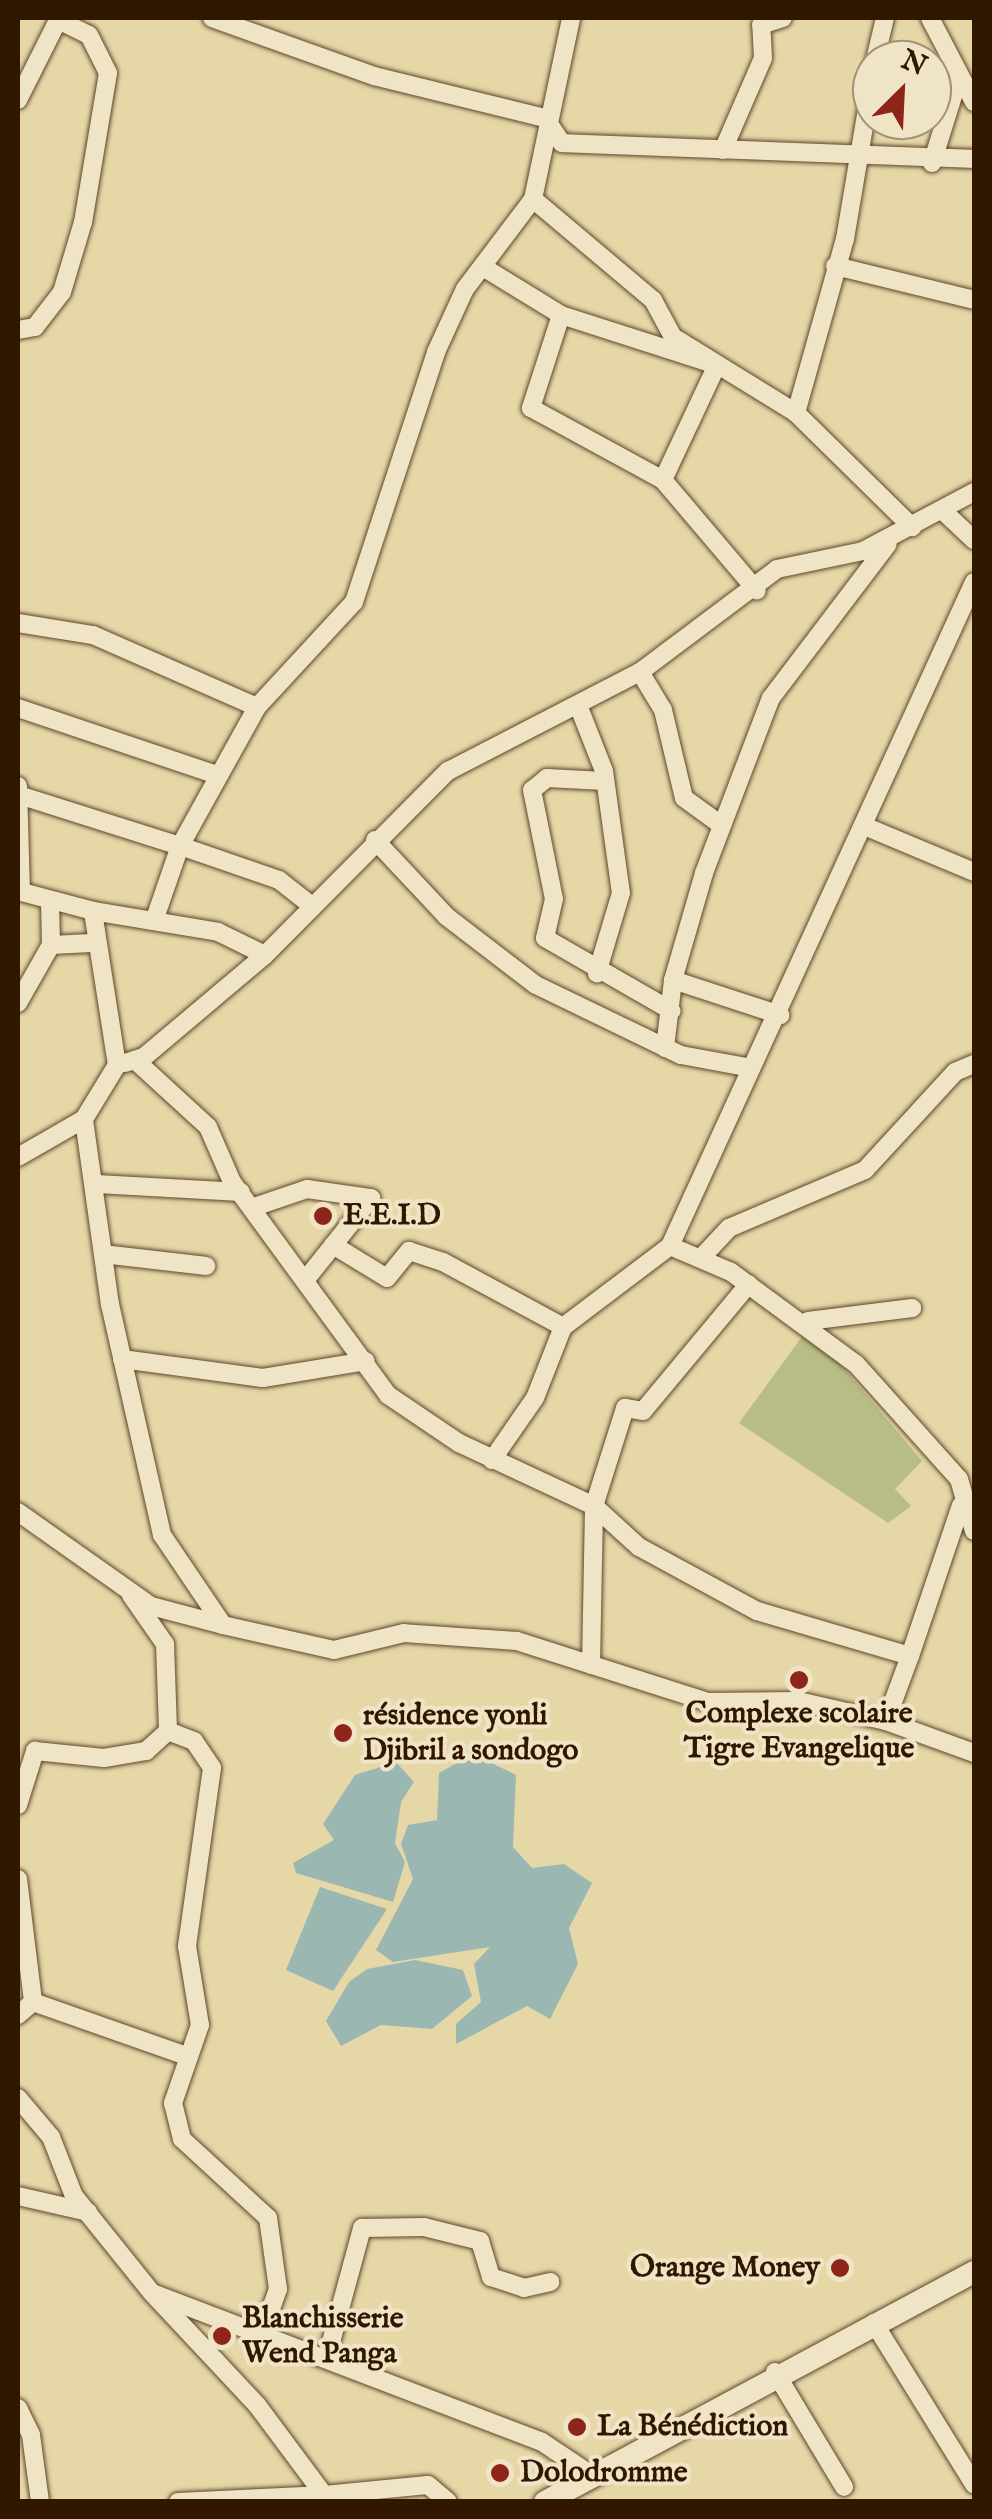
<!DOCTYPE html>
<html>
<head>
<meta charset="utf-8">
<style>
	body { margin:0 }
	#map { position:relative; width:992px; height:2519px; overflow:hidden; background:#e6d7a7; font-family:"IM FELL English",serif }
	div>[style] { position:absolute }
	.green>* { inset:0; background:#b8bd85 }
	.water>* { inset:0; background:#9ab7b2 }
	.roads { filter:drop-shadow(0 0 2px #5e462a) drop-shadow(0 0 2px #5e462a) }
	.minor>* { height:18px; margin:-9px; padding:0 9px; transform-origin:9px; border-radius:9px; background:#efe5c6 }
	.tertiary>* { height:22px; margin:-11px; padding:0 11px; transform-origin:11px; border-radius:11px; background:#efe5c6 }
	.dots>* { width:28px; height:28px; translate:-50% -50%; box-sizing:border-box; border:5px solid #efe5c6; border-radius:50% }
	span { translate:-50% -50%; white-space:nowrap; text-align:center; line-height:1.15; -webkit-text-stroke:8px #efe5c6; paint-order:stroke }
	.poi-label { font-size:30px; color:#311600; font-weight:700 }
	.left { translate:0 -50%; text-align:left }
	.right { translate:-100% -50%; text-align:right }
	.frame { position:absolute; inset:0; border:20px solid #311600; pointer-events:none }
	.north { position:absolute; left:852px; top:40px; width:100px; height:100px; box-sizing:border-box; background:#efe5c6; border:2px solid #a39277; border-radius:50%; rotate:24deg; font-size:28px; font-weight:700; line-height:40px; text-align:center; color:#311600 }
	.north::after { content:''; display:block; margin:auto; width:35px; height:45px; background:#8f2418; clip-path:polygon(50% 0,100% 100%,50% 72%,0 100%) }
</style>
</head>
<body>
<div id="map">
	<div class="green">
		<div style="clip-path:polygon(809px 1327px,922px 1461px,895px 1489px,911px 1506px,888px 1523px,739px 1423px)"></div>
	</div>
	<div class="water">
		<div style="clip-path:polygon(473px 1754px,516px 1775px,513px 1847px,532px 1868px,564px 1864px,592px 1883px,569px 1928px,578px 1964px,550px 2019px,527px 2006px,456px 2044px,456px 2024px,481px 2002px,474px 1964px,490px 1947px,393px 1962px,376px 1950px,413px 1879px,401px 1844px,408px 1825px,437px 1820px,439px 1773px)"></div>
		<div style="clip-path:polygon(396px 1762px,414px 1782px,401px 1802px,395px 1843px,405px 1862px,393px 1902px,296px 1873px,293px 1863px,334px 1840px,323px 1824px,355px 1775px)"></div>
		<div style="clip-path:polygon(320px 1887px,387px 1909px,333px 1991px,286px 1970px)"></div>
		<div style="clip-path:polygon(415px 1960px,463px 1970px,472px 1996px,432px 2029px,381px 2025px,341px 2046px,326px 2021px,349px 1982px,367px 1969px)"></div>
	</div>
	<div class="roads">
		<div class="minor">
			<div style="left:212px;top:18px;width:172px;rotate:19.7deg"></div>
			<div style="left:374px;top:76px;width:176px;rotate:13.8deg"></div>
			<div style="left:545px;top:118px;width:30px;rotate:56deg"></div>
			<div style="left:562px;top:143px;width:412px;rotate:2.2deg"></div>
			<div style="left:930px;top:18px;width:95px;rotate:62.4deg"></div>
			<div style="left:875px;top:60px;width:43px;rotate:-76.6deg"></div>
			<div style="left:18px;top:100px;width:89px;rotate:-63.4deg"></div>
			<div style="left:58px;top:20px;width:34px;rotate:26deg"></div>
			<div style="left:89px;top:35px;width:42px;rotate:63.4deg"></div>
			<div style="left:108px;top:73px;width:151px;rotate:99.5deg"></div>
			<div style="left:83px;top:222px;width:73px;rotate:106.7deg"></div>
			<div style="left:62px;top:292px;width:44px;rotate:127.6deg"></div>
			<div style="left:35px;top:327px;width:17px;rotate:170deg"></div>
			<div style="left:723px;top:150px;width:100px;rotate:-66.5deg"></div>
			<div style="left:763px;top:58px;width:33px;rotate:-93deg"></div>
			<div style="left:761px;top:25px;width:23px;rotate:-18deg"></div>
			<div style="left:932px;top:163px;width:87px;rotate:-72.6deg"></div>
			<div style="left:533px;top:199px;width:157px;rotate:40.1deg"></div>
			<div style="left:653px;top:300px;width:42px;rotate:61.6deg"></div>
			<div style="left:673px;top:337px;width:145px;rotate:31.7deg"></div>
			<div style="left:796px;top:413px;width:163px;rotate:44.5deg"></div>
			<div style="left:835px;top:266px;width:143px;rotate:13.7deg"></div>
			<div style="left:483px;top:267px;width:92px;rotate:31.6deg"></div>
			<div style="left:561px;top:315px;width:164px;rotate:17.8deg"></div>
			<div style="left:717px;top:365px;width:127px;rotate:115.2deg"></div>
			<div style="left:663px;top:480px;width:145px;rotate:49.7deg"></div>
			<div style="left:561px;top:315px;width:98px;rotate:107.9deg"></div>
			<div style="left:531px;top:408px;width:150px;rotate:28.6deg"></div>
			<div style="left:796px;top:413px;width:181px;rotate:-74.3deg"></div>
			<div style="left:845px;top:239px;width:162px;rotate:-80.4deg"></div>
			<div style="left:942px;top:510px;width:44px;rotate:43.2deg"></div>
			<div style="left:18px;top:623px;width:76px;rotate:9.1deg"></div>
			<div style="left:93px;top:635px;width:179px;rotate:23.7deg"></div>
			<div style="left:640px;top:672px;width:44px;rotate:58.8deg"></div>
			<div style="left:663px;top:710px;width:90px;rotate:76.6deg"></div>
			<div style="left:684px;top:798px;width:46px;rotate:36.1deg"></div>
			<div style="left:578px;top:705px;width:71px;rotate:68.5deg"></div>
			<div style="left:604px;top:771px;width:123px;rotate:82.1deg"></div>
			<div style="left:621px;top:893px;width:84px;rotate:106.7deg"></div>
			<div style="left:18px;top:708px;width:210px;rotate:18.6deg"></div>
			<div style="left:604px;top:781px;width:57px;rotate:-177deg"></div>
			<div style="left:547px;top:778px;width:19px;rotate:141deg"></div>
			<div style="left:532px;top:790px;width:111px;rotate:78.6deg"></div>
			<div style="left:554px;top:899px;width:40px;rotate:103deg"></div>
			<div style="left:545px;top:938px;width:146px;rotate:29.9deg"></div>
			<div style="left:18px;top:786px;width:106px;rotate:88.4deg"></div>
			<div style="left:22px;top:796px;width:166px;rotate:17.6deg"></div>
			<div style="left:180px;top:846px;width:79px;rotate:109.1deg"></div>
			<div style="left:869px;top:828px;width:114px;rotate:22.7deg"></div>
			<div style="left:375px;top:840px;width:104px;rotate:46.9deg"></div>
			<div style="left:446px;top:916px;width:113px;rotate:37.5deg"></div>
			<div style="left:536px;top:985px;width:161px;rotate:25.8deg"></div>
			<div style="left:681px;top:1055px;width:71px;rotate:10.5deg"></div>
			<div style="left:18px;top:891px;width:78px;rotate:14.9deg"></div>
			<div style="left:312px;top:906px;width:42px;rotate:-141.8deg"></div>
			<div style="left:279px;top:880px;width:105px;rotate:-161deg"></div>
			<div style="left:180px;top:846px;width:159px;rotate:-61deg"></div>
			<div style="left:257px;top:707px;width:143px;rotate:-47.3deg"></div>
			<div style="left:354px;top:602px;width:263px;rotate:-71.8deg"></div>
			<div style="left:436px;top:352px;width:69px;rotate:-65.3deg"></div>
			<div style="left:465px;top:289px;width:113px;rotate:-52.9deg"></div>
			<div style="left:533px;top:199px;width:185px;rotate:-78.1deg"></div>
			<div style="left:51px;top:945px;width:41px;rotate:-2.8deg"></div>
			<div style="left:673px;top:980px;width:113px;rotate:18.1deg"></div>
			<div style="left:18px;top:1003px;width:67px;rotate:-60.4deg"></div>
			<div style="left:51px;top:945px;width:44px;rotate:-91.3deg"></div>
			<div style="left:665px;top:1048px;width:68px;rotate:-83.3deg"></div>
			<div style="left:673px;top:980px;width:111px;rotate:-73.8deg"></div>
			<div style="left:704px;top:873px;width:187px;rotate:-69.1deg"></div>
			<div style="left:771px;top:698px;width:193px;rotate:-52.8deg"></div>
			<div style="left:135px;top:1060px;width:99px;rotate:42.5deg"></div>
			<div style="left:208px;top:1127px;width:60px;rotate:66.4deg"></div>
			<div style="left:232px;top:1182px;width:264px;rotate:53.8deg"></div>
			<div style="left:388px;top:1395px;width:86px;rotate:34.1deg"></div>
			<div style="left:459px;top:1443px;width:149px;rotate:25deg"></div>
			<div style="left:594px;top:1506px;width:61px;rotate:42.3deg"></div>
			<div style="left:639px;top:1547px;width:134px;rotate:28.5deg"></div>
			<div style="left:757px;top:1611px;width:159px;rotate:16.4deg"></div>
			<div style="left:910px;top:1656px;width:69px;rotate:110.3deg"></div>
			<div style="left:886px;top:1721px;width:94px;rotate:20deg"></div>
			<div style="left:125px;top:1063px;width:20px;rotate:-18deg"></div>
			<div style="left:144px;top:1057px;width:158px;rotate:-40.1deg"></div>
			<div style="left:18px;top:1157px;width:76px;rotate:-29.9deg"></div>
			<div style="left:97px;top:1184px;width:144px;rotate:3.2deg"></div>
			<div style="left:254px;top:1207px;width:56px;rotate:-18.8deg"></div>
			<div style="left:307px;top:1189px;width:65px;rotate:8deg"></div>
			<div style="left:371px;top:1198px;width:102px;rotate:128.7deg"></div>
			<div style="left:333px;top:1245px;width:63px;rotate:31.4deg"></div>
			<div style="left:387px;top:1278px;width:35px;rotate:-51deg"></div>
			<div style="left:409px;top:1251px;width:36px;rotate:18deg"></div>
			<div style="left:443px;top:1262px;width:136px;rotate:28.4deg"></div>
			<div style="left:670px;top:1246px;width:66px;rotate:23.1deg"></div>
			<div style="left:731px;top:1272px;width:155px;rotate:36.4deg"></div>
			<div style="left:856px;top:1364px;width:154px;rotate:48.2deg"></div>
			<div style="left:959px;top:1479px;width:54px;rotate:73.9deg"></div>
			<div style="left:103px;top:1254px;width:104px;rotate:6.6deg"></div>
			<div style="left:702px;top:1257px;width:40px;rotate:-47deg"></div>
			<div style="left:729px;top:1228px;width:148px;rotate:-23.1deg"></div>
			<div style="left:865px;top:1170px;width:133px;rotate:-47.4deg"></div>
			<div style="left:955px;top:1072px;width:21px;rotate:-23deg"></div>
			<div style="left:808px;top:1321px;width:105px;rotate:-7.1deg"></div>
			<div style="left:122px;top:1359px;width:142px;rotate:7.7deg"></div>
			<div style="left:263px;top:1378px;width:104px;rotate:-9.4deg"></div>
			<div style="left:492px;top:1460px;width:75px;rotate:-55.3deg"></div>
			<div style="left:535px;top:1398px;width:76px;rotate:-68.5deg"></div>
			<div style="left:563px;top:1327px;width:134px;rotate:-37.1deg"></div>
			<div style="left:670px;top:1246px;width:730px;rotate:-65.4deg"></div>
			<div style="left:18px;top:1512px;width:163px;rotate:35.3deg"></div>
			<div style="left:151px;top:1606px;width:74px;rotate:14.8deg"></div>
			<div style="left:131px;top:1595px;width:60px;rotate:55.2deg"></div>
			<div style="left:165px;top:1644px;width:87px;rotate:88deg"></div>
			<div style="left:168px;top:1731px;width:28px;rotate:21deg"></div>
			<div style="left:194px;top:1741px;width:32px;rotate:56deg"></div>
			<div style="left:212px;top:1768px;width:180px;rotate:98deg"></div>
			<div style="left:187px;top:1946px;width:80px;rotate:80.7deg"></div>
			<div style="left:200px;top:2025px;width:83px;rotate:109.1deg"></div>
			<div style="left:173px;top:2103px;width:37px;rotate:76deg"></div>
			<div style="left:182px;top:2139px;width:117px;rotate:42.6deg"></div>
			<div style="left:268px;top:2218px;width:72px;rotate:82deg"></div>
			<div style="left:278px;top:2289px;width:45px;rotate:109.7deg"></div>
			<div style="left:910px;top:1656px;width:159px;rotate:-71.3deg"></div>
			<div style="left:591px;top:1665px;width:159px;rotate:-88.9deg"></div>
			<div style="left:594px;top:1506px;width:103px;rotate:-72.4deg"></div>
			<div style="left:625px;top:1408px;width:18px;rotate:9deg"></div>
			<div style="left:643px;top:1411px;width:165px;rotate:-50.2deg"></div>
			<div style="left:886px;top:1721px;width:90px;rotate:-167.2deg"></div>
			<div style="left:798px;top:1701px;width:90px;rotate:179.4deg"></div>
			<div style="left:708px;top:1702px;width:201px;rotate:-162.3deg"></div>
			<div style="left:517px;top:1641px;width:113px;rotate:-176deg"></div>
			<div style="left:404px;top:1633px;width:72px;rotate:166.3deg"></div>
			<div style="left:334px;top:1650px;width:114px;rotate:-167.3deg"></div>
			<div style="left:223px;top:1625px;width:109px;rotate:-124.1deg"></div>
			<div style="left:162px;top:1535px;width:236px;rotate:-102.7deg"></div>
			<div style="left:110px;top:1305px;width:188px;rotate:-98deg"></div>
			<div style="left:84px;top:1119px;width:63px;rotate:-58.6deg"></div>
			<div style="left:117px;top:1065px;width:156px;rotate:-98.9deg"></div>
			<div style="left:93px;top:911px;width:127px;rotate:9.5deg"></div>
			<div style="left:218px;top:932px;width:52px;rotate:26.1deg"></div>
			<div style="left:265px;top:955px;width:260px;rotate:-45.2deg"></div>
			<div style="left:448px;top:771px;width:216px;rotate:-27.3deg"></div>
			<div style="left:640px;top:672px;width:171px;rotate:-36.9deg"></div>
			<div style="left:777px;top:569px;width:88px;rotate:-11.8deg"></div>
			<div style="left:863px;top:551px;width:126px;rotate:-28deg"></div>
			<div style="left:18px;top:1805px;width:57px;rotate:-72.5deg"></div>
			<div style="left:35px;top:1751px;width:69px;rotate:5.8deg"></div>
			<div style="left:104px;top:1758px;width:43px;rotate:-9.5deg"></div>
			<div style="left:146px;top:1751px;width:30px;rotate:-42deg"></div>
			<div style="left:18px;top:1879px;width:124px;rotate:83deg"></div>
			<div style="left:33px;top:2002px;width:165px;rotate:19.4deg"></div>
			<div style="left:18px;top:2015px;width:20px;rotate:-41deg"></div>
			<div style="left:18px;top:2098px;width:51px;rotate:49.8deg"></div>
			<div style="left:51px;top:2137px;width:63px;rotate:68.7deg"></div>
			<div style="left:74px;top:2196px;width:124px;rotate:51.2deg"></div>
			<div style="left:152px;top:2293px;width:417px;rotate:20.9deg"></div>
			<div style="left:542px;top:2442px;width:58px;rotate:33.7deg"></div>
			<div style="left:18px;top:2196px;width:72px;rotate:12.9deg"></div>
			<div style="left:154px;top:2295px;width:151px;rotate:46.9deg"></div>
			<div style="left:257px;top:2405px;width:112px;rotate:53.3deg"></div>
			<div style="left:324px;top:2495px;width:146px;rotate:177.3deg"></div>
			<div style="left:874px;top:2323px;width:190px;rotate:58.2deg"></div>
			<div style="left:327px;top:2357px;width:134px;rotate:-74.8deg"></div>
			<div style="left:362px;top:2228px;width:62px;rotate:-0.9deg"></div>
			<div style="left:424px;top:2227px;width:58px;rotate:14deg"></div>
			<div style="left:480px;top:2241px;width:38px;rotate:73deg"></div>
			<div style="left:491px;top:2277px;width:35px;rotate:18deg"></div>
			<div style="left:524px;top:2288px;width:27px;rotate:-13deg"></div>
			<div style="left:775px;top:2372px;width:134px;rotate:59deg"></div>
			<div style="left:18px;top:2408px;width:30px;rotate:64deg"></div>
			<div style="left:31px;top:2435px;width:68px;rotate:82.3deg"></div>
			<div style="left:324px;top:2495px;width:104px;rotate:-5.5deg"></div>
			<div style="left:428px;top:2485px;width:26px;rotate:40deg"></div>
		</div>
		<div class="tertiary">
			<div style="left:545px;top:2502px;width:487px;rotate:-28.2deg"></div>
		</div>
	</div>
	<div class="dots">
		<div style="left:323px;top:1216px;background:#8f2418"></div>
		<div style="left:799px;top:1680px;background:#8f2418"></div>
		<div style="left:343px;top:1733px;background:#8f2418"></div>
		<div style="left:840px;top:2268px;background:#8f2418"></div>
		<div style="left:222px;top:2336px;background:#8f2418"></div>
		<div style="left:577px;top:2427px;background:#8f2418"></div>
		<div style="left:500px;top:2473px;background:#8f2418"></div>
	</div>
	<div class="poi-label">
		<span class="left" style="left:343px;top:1216px">E.E.I.D</span>
		<span style="left:799px;top:1731px">Complexe scolaire<br>Tigre Evangelique</span>
		<span class="left" style="left:363px;top:1733px">résidence yonli<br>Djibril a sondogo</span>
		<span class="right" style="left:820px;top:2268px">Orange Money</span>
		<span class="left" style="left:242px;top:2336px">Blanchisserie<br>Wend Panga</span>
		<span class="left" style="left:597px;top:2427px">La Bénédiction</span>
		<span class="left" style="left:520px;top:2473px">Dolodromme</span>
	</div>
	<div class="frame"></div>
	<div class="north">N</div>
</div>
</body>
</html>
